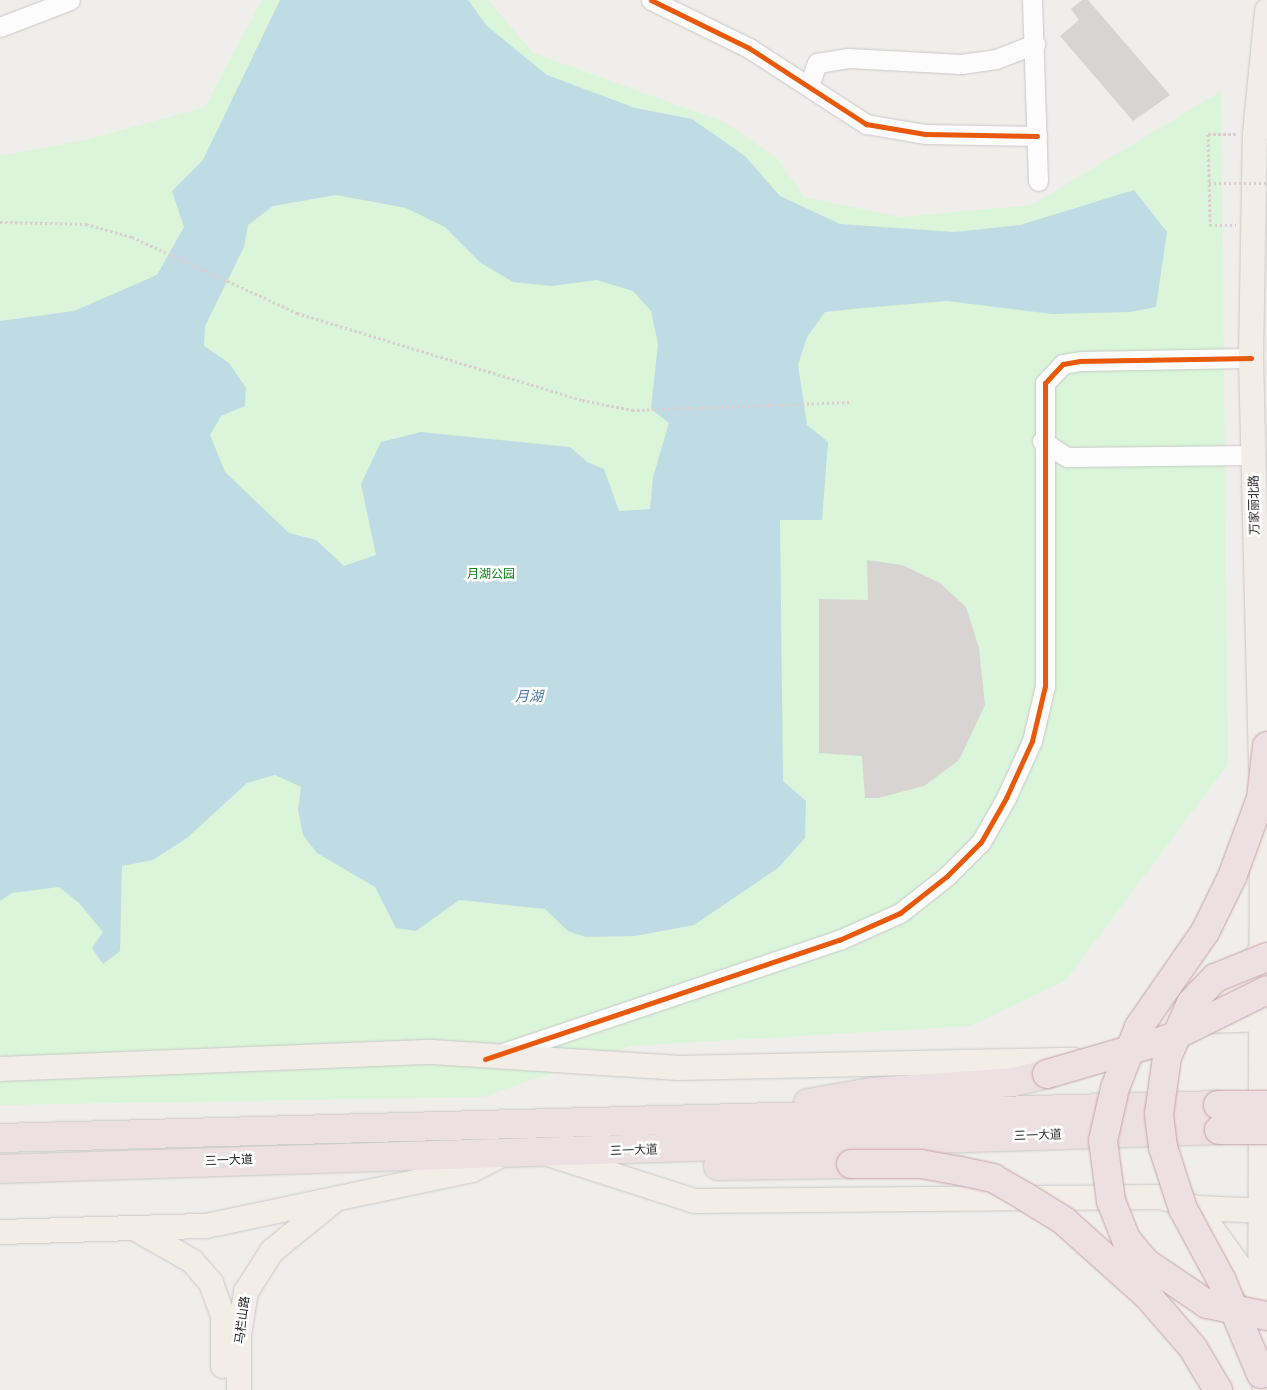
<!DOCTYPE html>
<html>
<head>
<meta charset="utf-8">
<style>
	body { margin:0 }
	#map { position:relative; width:1267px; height:1390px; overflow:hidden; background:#f0eeeb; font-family:Rubik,"Noto Sans SC",sans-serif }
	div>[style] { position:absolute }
	.park>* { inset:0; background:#daf5da }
	.water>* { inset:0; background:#bfdbe3 }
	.building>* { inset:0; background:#d7d4d2 }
	.path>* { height:3px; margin-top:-1.5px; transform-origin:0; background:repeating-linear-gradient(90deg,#dccecd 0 2.5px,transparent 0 5px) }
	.roads { filter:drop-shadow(0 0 1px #c9c8c7) drop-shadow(0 0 1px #c9c8c7) }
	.minor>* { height:19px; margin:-9.5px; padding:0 9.5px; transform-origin:9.5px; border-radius:9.5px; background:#fdfcfc }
	.major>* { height:24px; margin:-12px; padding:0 12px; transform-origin:12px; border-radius:12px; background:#f3ede7 }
	.highway>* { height:28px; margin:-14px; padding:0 14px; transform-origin:14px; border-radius:14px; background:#ece0e2 }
	.path-bridge>* { height:3px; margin-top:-1.5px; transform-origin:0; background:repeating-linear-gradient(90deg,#dccecd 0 2.5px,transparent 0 5px) }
	.bridges { filter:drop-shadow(0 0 1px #c5a2ac) drop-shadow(0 0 1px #c5a2ac) }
	.highway-bridge>* { height:28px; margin:-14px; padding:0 14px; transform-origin:14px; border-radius:14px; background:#ece0e2 }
	.cycleway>* { height:5px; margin:-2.5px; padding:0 2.5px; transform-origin:2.5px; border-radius:2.5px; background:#e8590c }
	span { translate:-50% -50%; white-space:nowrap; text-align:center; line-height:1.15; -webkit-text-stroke:5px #fff; paint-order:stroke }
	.street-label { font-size:12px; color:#222 }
	.park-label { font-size:12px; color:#0c8416 }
	.water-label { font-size:14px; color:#4a7aab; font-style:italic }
</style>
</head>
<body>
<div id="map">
	<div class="park">
		<div style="clip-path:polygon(262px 0,488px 0,533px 53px,724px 122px,777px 158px,804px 197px,900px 217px,1032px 205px,1221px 91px,1228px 764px,1065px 981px,970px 1026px,630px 1046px,483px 1097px,0 1105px,0 156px,86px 140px,205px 107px)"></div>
	</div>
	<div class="water">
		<div style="clip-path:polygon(evenodd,280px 0,468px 0,487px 26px,547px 75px,635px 108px,692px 119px,745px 156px,780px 196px,840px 224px,955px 232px,1020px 225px,1134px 190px,1167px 232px,1156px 307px,1130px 312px,1052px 314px,947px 301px,862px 308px,825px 312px,807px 337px,798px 365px,807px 425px,828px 442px,822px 520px,780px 520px,783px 781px,806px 801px,805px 838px,778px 868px,694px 925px,635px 936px,586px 937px,568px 931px,545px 909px,459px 900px,416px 931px,396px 928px,375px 887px,317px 853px,303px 835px,298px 810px,301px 787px,275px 775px,247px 783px,187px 838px,153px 860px,122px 866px,120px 951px,103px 964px,92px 948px,103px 932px,79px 903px,59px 887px,12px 893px,0 901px,0 321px,74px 311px,157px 275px,184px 227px,172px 191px,203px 160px,280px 0,336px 195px,406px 208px,445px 227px,481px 263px,513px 282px,551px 286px,597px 280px,633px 291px,651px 311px,658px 344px,651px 409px,669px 423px,653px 477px,650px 509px,619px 511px,604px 469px,587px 462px,570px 447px,421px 432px,381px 442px,361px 484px,376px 555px,344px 566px,316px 540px,289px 533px,225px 472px,210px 435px,221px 416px,245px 406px,246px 388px,229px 363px,204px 346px,205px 326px,244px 247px,248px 225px,273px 206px,336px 195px)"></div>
	</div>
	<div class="building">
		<div style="clip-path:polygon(1082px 0,1088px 0,1170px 95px,1133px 121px,1060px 36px,1079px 20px,1071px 9px)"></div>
		<div style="clip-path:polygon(867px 560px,902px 565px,940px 583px,966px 607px,979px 648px,985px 705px,959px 760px,924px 786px,878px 798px,865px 798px,862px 756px,819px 753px,819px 599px,868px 600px)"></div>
	</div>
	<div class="path">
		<div style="left:1236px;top:134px;width:28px;rotate:180deg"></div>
		<div style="left:1208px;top:134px;width:91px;rotate:88.7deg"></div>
		<div style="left:1210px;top:225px;width:26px"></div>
		<div style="left:0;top:222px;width:86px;rotate:1.3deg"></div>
		<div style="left:86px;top:224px;width:48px;rotate:15.8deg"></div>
		<div style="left:132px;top:237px;width:182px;rotate:24.7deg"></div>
		<div style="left:297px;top:313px;width:298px;rotate:17deg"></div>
		<div style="left:582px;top:400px;width:51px;rotate:11.3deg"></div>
		<div style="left:632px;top:410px;width:220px;rotate:-2.1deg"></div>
	</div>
	<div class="roads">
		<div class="minor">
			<div style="left:651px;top:0;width:109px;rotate:26.1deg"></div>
			<div style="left:749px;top:48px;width:140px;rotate:33deg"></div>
			<div style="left:866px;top:124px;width:60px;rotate:9.6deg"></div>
			<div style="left:925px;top:134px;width:112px;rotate:1deg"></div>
			<div style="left:1032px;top:0;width:181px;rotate:88.1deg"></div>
			<div style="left:0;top:27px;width:75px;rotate:-21.1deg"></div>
			<div style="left:809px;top:86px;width:24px;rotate:-71deg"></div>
			<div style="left:817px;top:63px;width:32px;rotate:-9deg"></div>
			<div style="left:849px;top:58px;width:112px;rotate:3.1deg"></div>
			<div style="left:961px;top:64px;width:35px;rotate:-8deg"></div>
			<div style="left:996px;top:59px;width:42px;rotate:-21deg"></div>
			<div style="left:1042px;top:441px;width:30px;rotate:33deg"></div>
			<div style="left:1067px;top:457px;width:187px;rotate:-0.6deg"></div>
			<div style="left:500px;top:1054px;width:358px;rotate:-18.6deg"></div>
			<div style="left:839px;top:940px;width:67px;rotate:-23.9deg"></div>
			<div style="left:900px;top:913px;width:60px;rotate:-38.2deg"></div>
			<div style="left:947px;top:876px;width:48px;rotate:-45deg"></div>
			<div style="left:981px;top:842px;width:51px;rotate:-60.4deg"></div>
			<div style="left:1006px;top:798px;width:63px;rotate:-65.5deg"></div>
			<div style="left:1032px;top:741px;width:57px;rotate:-76.7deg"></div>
			<div style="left:1045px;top:686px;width:303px;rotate:-90deg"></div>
			<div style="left:1045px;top:383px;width:26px;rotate:-47deg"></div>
			<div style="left:1063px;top:364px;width:17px;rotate:-10deg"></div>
			<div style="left:1080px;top:361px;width:171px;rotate:-1deg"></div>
		</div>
		<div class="major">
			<div style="left:1261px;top:766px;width:408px;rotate:-91.4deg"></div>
			<div style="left:1251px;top:358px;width:224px;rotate:-89deg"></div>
			<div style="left:1255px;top:134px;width:124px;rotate:-84.4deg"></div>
			<div style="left:1262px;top:802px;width:493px;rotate:90.2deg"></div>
			<div style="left:1260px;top:1295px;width:95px;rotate:87deg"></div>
			<div style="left:1214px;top:1014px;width:20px;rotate:-41deg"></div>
			<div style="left:1229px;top:1001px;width:54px;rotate:-58.7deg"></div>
			<div style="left:1205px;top:1021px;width:62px;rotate:-1.8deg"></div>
			<div style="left:0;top:1069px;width:432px;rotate:-2.3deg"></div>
			<div style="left:432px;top:1052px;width:248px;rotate:3.7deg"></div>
			<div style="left:679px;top:1068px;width:394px;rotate:-1.2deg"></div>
			<div style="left:548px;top:1154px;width:153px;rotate:17.8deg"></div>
			<div style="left:694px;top:1201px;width:467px;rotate:-0.5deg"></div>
			<div style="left:1161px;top:1197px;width:38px;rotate:17deg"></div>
			<div style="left:1197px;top:1208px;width:107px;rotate:54.1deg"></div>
			<div style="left:1197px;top:1208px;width:70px;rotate:2.5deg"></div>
			<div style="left:134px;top:1228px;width:67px;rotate:29.6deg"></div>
			<div style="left:192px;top:1261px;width:29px;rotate:49deg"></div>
			<div style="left:211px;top:1283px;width:35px;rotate:70deg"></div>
			<div style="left:223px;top:1316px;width:50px;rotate:90deg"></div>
			<div style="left:0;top:1232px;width:206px;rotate:-1.7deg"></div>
			<div style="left:206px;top:1226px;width:272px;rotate:-11.9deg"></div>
			<div style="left:472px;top:1170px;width:37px;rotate:-27deg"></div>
			<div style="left:239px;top:1390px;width:55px;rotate:-90deg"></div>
			<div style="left:239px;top:1335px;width:44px;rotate:-80.8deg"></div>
			<div style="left:246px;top:1292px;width:49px;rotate:-57.6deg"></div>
			<div style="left:272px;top:1251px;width:76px;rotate:-39.1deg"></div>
		</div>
		<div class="highway">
			<div style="left:808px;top:1103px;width:64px;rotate:-9.9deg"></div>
			<div style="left:871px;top:1092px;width:142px;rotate:-4deg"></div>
			<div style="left:1013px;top:1082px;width:35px;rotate:-13deg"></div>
			<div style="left:0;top:1138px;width:1218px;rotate:-1.55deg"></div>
			<div style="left:718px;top:1166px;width:133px;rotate:-0.9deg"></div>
			<div style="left:0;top:1169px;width:1220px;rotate:-1.83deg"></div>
		</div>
	</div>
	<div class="path-bridge">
		<div style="left:1209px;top:183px;width:58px"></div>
	</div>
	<div class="bridges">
		<div class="highway-bridge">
			<div style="left:1267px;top:746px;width:52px;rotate:96.6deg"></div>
			<div style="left:1261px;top:798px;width:84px;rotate:110.2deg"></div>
			<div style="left:1232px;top:877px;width:61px;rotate:116.1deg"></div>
			<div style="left:1205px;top:932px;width:116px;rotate:124.8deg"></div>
			<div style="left:1139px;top:1027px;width:66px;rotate:111.5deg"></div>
			<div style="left:1115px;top:1088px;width:54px;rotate:102.8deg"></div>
			<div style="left:1103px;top:1141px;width:61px;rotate:82.4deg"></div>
			<div style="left:1111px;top:1201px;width:41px;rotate:68.5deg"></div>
			<div style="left:1126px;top:1239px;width:30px;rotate:50deg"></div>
			<div style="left:1145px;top:1262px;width:75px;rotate:34.1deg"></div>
			<div style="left:1207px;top:1304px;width:61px;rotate:11.3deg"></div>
			<div style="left:1047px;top:1074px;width:126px;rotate:-16.1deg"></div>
			<div style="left:1168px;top:1039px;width:110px;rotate:-26.3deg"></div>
			<div style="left:1218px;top:1105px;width:49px"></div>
			<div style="left:1219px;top:1130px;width:48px"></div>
			<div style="left:851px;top:1164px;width:70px"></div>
			<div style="left:921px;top:1164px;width:40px;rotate:10deg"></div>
			<div style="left:960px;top:1171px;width:34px;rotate:12deg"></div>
			<div style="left:993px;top:1178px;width:36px;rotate:30deg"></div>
			<div style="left:1024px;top:1196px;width:46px;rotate:31.6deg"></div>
			<div style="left:1063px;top:1220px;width:114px;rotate:41.8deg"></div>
			<div style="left:1148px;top:1296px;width:69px;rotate:49.1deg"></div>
			<div style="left:1193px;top:1348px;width:49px;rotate:59.2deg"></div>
			<div style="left:1261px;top:1374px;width:101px;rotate:-112.8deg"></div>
			<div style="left:1222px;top:1281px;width:82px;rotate:-118.4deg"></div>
			<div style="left:1183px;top:1209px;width:65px;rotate:-107.9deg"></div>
			<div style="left:1163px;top:1147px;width:33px;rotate:-97deg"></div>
			<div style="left:1159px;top:1114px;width:58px;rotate:-82deg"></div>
			<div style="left:1167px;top:1057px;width:59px;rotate:-66deg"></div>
			<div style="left:1191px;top:1003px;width:35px;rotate:-46deg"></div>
			<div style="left:1215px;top:978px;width:56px;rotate:-22deg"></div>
		</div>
	</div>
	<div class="cycleway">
		<div style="left:651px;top:0;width:109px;rotate:26.1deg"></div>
		<div style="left:749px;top:48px;width:140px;rotate:33deg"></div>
		<div style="left:866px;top:124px;width:60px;rotate:9.6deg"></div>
		<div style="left:925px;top:134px;width:112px;rotate:1deg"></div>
		<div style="left:485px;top:1059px;width:373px;rotate:-18.6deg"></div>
		<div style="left:839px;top:940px;width:67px;rotate:-23.9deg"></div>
		<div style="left:900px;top:913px;width:60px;rotate:-38.2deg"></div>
		<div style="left:947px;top:876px;width:48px;rotate:-45deg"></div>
		<div style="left:981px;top:842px;width:51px;rotate:-60.4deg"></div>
		<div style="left:1006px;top:798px;width:63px;rotate:-65.5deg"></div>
		<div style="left:1032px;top:741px;width:57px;rotate:-76.7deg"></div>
		<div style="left:1045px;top:686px;width:303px;rotate:-90deg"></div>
		<div style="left:1045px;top:383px;width:26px;rotate:-47deg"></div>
		<div style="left:1063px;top:364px;width:17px;rotate:-10deg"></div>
		<div style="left:1080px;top:361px;width:171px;rotate:-1deg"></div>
	</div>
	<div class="street-label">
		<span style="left:1255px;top:505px;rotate:-91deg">万家丽北路</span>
		<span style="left:1038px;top:1136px;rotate:-2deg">三一大道</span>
		<span style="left:634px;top:1151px;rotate:-2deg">三一大道</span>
		<span style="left:229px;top:1161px;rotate:-2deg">三一大道</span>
		<span style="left:243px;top:1320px;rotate:-83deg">马栏山路</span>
	</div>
	<div class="park-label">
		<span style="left:491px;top:575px">月湖公园</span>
	</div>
	<div class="water-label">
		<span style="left:529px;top:697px">月湖</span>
	</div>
</div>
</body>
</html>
